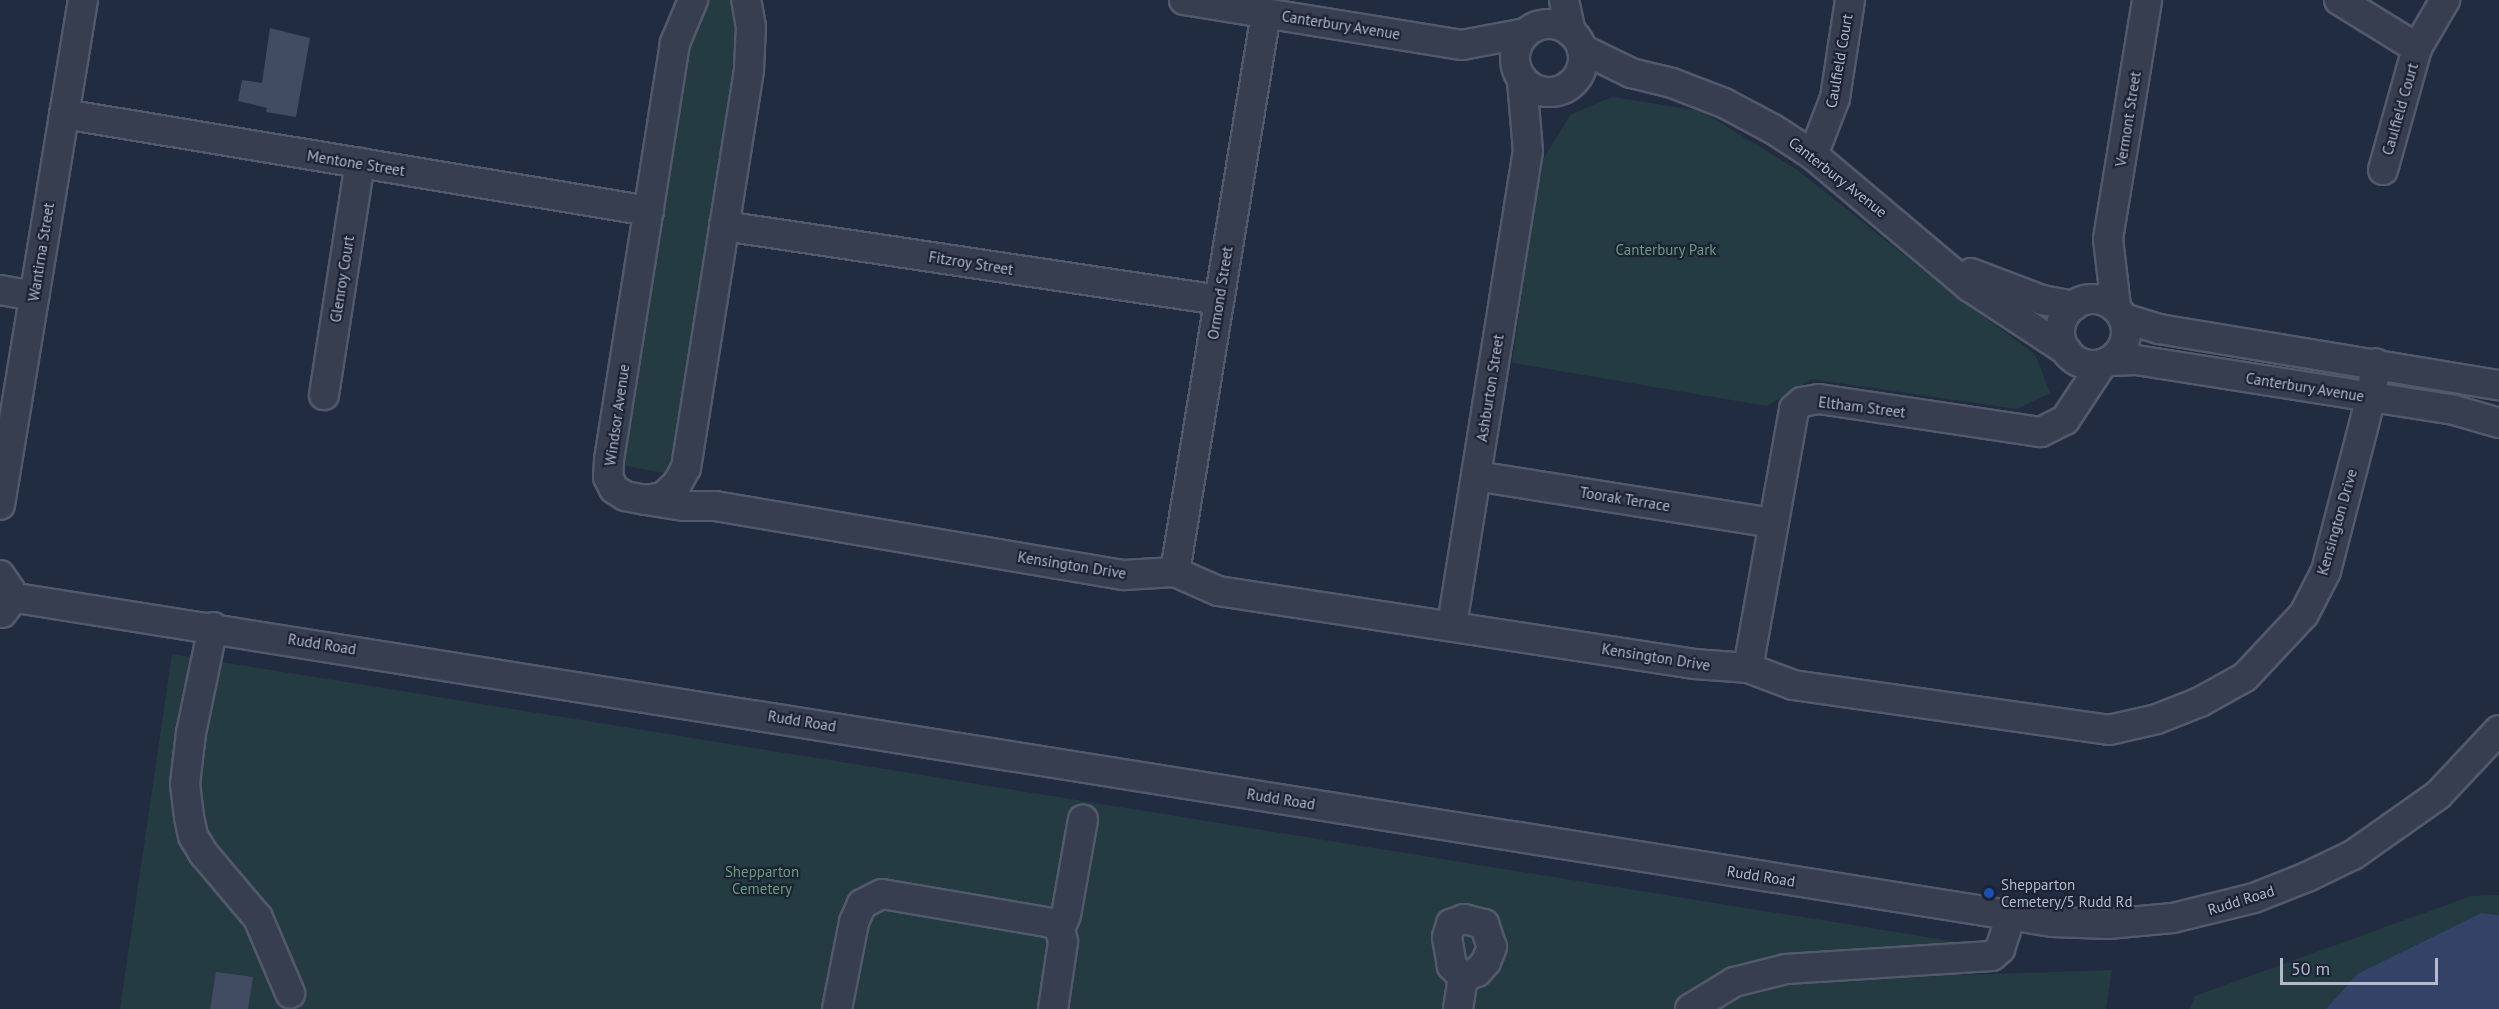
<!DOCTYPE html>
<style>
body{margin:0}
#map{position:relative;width:2499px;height:1009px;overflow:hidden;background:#222c40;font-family:"PT Sans",sans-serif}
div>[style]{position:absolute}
.green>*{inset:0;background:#243b41}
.water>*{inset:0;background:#334266}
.building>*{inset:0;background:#414b62}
.roads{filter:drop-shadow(2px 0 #52596b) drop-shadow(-2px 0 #52596b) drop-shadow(0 2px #52596b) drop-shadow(0 -2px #52596b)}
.minor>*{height:28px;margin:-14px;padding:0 14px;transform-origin:14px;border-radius:14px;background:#373e50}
.minor>.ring{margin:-14px;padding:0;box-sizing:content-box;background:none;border:28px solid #373e50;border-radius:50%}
.dots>*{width:16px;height:16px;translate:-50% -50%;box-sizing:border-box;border:3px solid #1c2335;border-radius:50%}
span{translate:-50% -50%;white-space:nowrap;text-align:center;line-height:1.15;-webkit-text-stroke:4.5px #1c2335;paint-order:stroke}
.street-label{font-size:15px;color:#b3b9cb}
.park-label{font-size:15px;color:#689d7a}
.poi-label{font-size:15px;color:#b3b9cb}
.left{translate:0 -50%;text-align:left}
.scale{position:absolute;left:2280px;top:958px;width:158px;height:27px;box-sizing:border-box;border:3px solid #b3b9cb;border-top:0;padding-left:8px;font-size:18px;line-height:21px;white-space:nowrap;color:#b3b9cb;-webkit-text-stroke:4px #1c2335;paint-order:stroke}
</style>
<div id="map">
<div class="green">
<div style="clip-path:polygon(706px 0,737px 0,743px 47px,675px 475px,621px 465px,689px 37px)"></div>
<div style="clip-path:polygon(1612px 97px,1701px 111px,1796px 169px,1958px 298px,2035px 354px,2050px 393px,2017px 409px,1811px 379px,1767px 406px,1512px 363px,1540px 165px,1570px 115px)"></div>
<div style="clip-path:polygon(172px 654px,1957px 942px,1961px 975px,2112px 970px,2106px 1009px,120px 1009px)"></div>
<div style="clip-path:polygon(2499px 895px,2499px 915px,2481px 913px,2357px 974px,2326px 1009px,2190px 1009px,2195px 996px,2471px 896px)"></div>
</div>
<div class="water">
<div style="clip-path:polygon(2481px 913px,2499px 915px,2499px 1009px,2326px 1009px,2357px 974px)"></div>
</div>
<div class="building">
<div style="clip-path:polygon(270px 28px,310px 38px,296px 117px,266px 112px,267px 108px,238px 101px,242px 80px,262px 83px)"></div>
<div style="clip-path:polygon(216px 972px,253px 977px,248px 1009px,210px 1009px)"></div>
</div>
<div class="roads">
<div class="minor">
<div style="left:693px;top:0;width:47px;rotate:112.7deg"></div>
<div style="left:675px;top:43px;width:422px;rotate:99deg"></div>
<div style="left:609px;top:460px;width:17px;rotate:93deg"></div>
<div style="left:608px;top:477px;width:13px;rotate:63deg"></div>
<div style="left:614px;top:489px;width:13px;rotate:32deg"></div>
<div style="left:625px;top:496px;width:21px;rotate:11deg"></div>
<div style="left:646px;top:500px;width:17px;rotate:-10deg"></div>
<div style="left:663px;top:497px;width:19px;rotate:-43deg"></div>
<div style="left:677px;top:484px;width:18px;rotate:-61deg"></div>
<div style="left:686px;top:468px;width:404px;rotate:-81deg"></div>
<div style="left:749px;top:69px;width:42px;rotate:-87.3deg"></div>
<div style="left:751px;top:27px;width:27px;rotate:-100deg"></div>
<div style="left:1184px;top:0;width:282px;rotate:9.2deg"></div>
<div style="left:1462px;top:45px;width:65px;rotate:-10.6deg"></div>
<div style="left:1564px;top:0;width:33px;rotate:78deg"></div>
<div style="left:2339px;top:0;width:92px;rotate:31.6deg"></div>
<div class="ring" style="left:1515px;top:24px;width:40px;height:40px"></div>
<div style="left:1582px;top:49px;width:55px;rotate:26.1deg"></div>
<div style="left:1631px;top:73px;width:42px;rotate:13.7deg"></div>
<div style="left:1672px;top:83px;width:56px;rotate:21deg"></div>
<div style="left:1724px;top:103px;width:55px;rotate:28deg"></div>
<div style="left:1773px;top:129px;width:48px;rotate:33deg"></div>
<div style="left:1813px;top:155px;width:205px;rotate:40.1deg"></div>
<div style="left:1970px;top:287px;width:116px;rotate:33.4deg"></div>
<div style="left:64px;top:114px;width:593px;rotate:9.41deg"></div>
<div style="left:1813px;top:155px;width:61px;rotate:-68.9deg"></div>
<div style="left:1835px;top:98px;width:99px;rotate:-81.3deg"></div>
<div style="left:2383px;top:170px;width:127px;rotate:-74.4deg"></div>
<div style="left:2417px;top:48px;width:56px;rotate:-59.7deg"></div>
<div style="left:724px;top:226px;width:501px;rotate:8.5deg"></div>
<div style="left:1971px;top:273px;width:76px;rotate:20.8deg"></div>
<div style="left:2042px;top:300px;width:32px;rotate:11deg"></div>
<div style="left:0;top:290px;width:35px;rotate:10deg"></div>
<div class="ring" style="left:2060px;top:299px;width:38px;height:38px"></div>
<div style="left:2116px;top:307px;width:68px;rotate:-96.7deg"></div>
<div style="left:2108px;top:239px;width:242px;rotate:-80.7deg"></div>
<div style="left:2123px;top:318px;width:38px;rotate:17deg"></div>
<div style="left:2159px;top:329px;width:345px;rotate:9.4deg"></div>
<div style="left:2109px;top:361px;width:27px;rotate:-2deg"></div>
<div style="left:2136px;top:360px;width:322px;rotate:8.9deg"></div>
<div style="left:2454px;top:410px;width:47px;rotate:16.1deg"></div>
<div style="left:324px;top:395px;width:235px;rotate:-81.2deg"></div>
<div style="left:1476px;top:476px;width:301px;rotate:9deg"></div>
<div style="left:646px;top:500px;width:38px;rotate:9deg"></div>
<div style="left:684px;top:506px;width:31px"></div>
<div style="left:715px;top:506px;width:415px;rotate:9.6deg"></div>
<div style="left:1124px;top:575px;width:51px;rotate:-3.4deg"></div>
<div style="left:1175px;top:572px;width:47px;rotate:23.8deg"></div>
<div style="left:1218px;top:591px;width:483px;rotate:8.7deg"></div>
<div style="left:1695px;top:664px;width:53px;rotate:4.3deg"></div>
<div style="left:1748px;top:668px;width:48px;rotate:20.7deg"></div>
<div style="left:1793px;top:685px;width:319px;rotate:8.1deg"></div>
<div style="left:2109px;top:730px;width:49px;rotate:-12.9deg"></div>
<div style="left:2157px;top:719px;width:46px;rotate:-21.6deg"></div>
<div style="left:2200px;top:702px;width:51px;rotate:-29.1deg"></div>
<div style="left:2245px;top:677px;width:86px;rotate:-46.9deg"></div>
<div style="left:2304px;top:614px;width:48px;rotate:-62.9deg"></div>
<div style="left:2326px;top:571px;width:180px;rotate:-75.5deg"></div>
<div style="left:2371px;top:397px;width:34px;rotate:-82deg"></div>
<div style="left:0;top:505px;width:512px;rotate:-80.67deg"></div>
<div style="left:1175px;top:572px;width:566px;rotate:-80.75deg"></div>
<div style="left:0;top:575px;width:18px;rotate:56deg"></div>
<div style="left:10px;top:590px;width:15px;rotate:98deg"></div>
<div style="left:8px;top:605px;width:10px;rotate:127deg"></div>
<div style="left:10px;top:597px;width:2069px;rotate:9.04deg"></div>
<div style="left:2053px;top:922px;width:55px;rotate:2.1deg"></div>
<div style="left:2108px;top:924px;width:65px;rotate:-5.3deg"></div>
<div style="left:2173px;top:918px;width:83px;rotate:-13.9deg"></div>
<div style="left:2254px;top:898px;width:57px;rotate:-21.6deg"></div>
<div style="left:2307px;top:877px;width:51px;rotate:-25.6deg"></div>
<div style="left:2353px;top:855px;width:104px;rotate:-35.2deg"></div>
<div style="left:2438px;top:795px;width:89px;rotate:-46.8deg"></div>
<div style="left:1452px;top:625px;width:480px;rotate:-80.9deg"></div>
<div style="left:1528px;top:151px;width:70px;rotate:-94.9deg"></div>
<div style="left:213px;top:627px;width:108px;rotate:101.7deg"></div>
<div style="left:191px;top:733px;width:51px;rotate:96.7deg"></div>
<div style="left:185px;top:784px;width:33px;rotate:83deg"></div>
<div style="left:189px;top:817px;width:19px;rotate:78deg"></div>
<div style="left:193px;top:836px;width:21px;rotate:59deg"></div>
<div style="left:204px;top:854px;width:84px;rotate:49.8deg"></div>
<div style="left:258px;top:918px;width:82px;rotate:66.9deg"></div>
<div style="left:1748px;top:668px;width:263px;rotate:-79.9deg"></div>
<div style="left:1794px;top:409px;width:11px;rotate:-41deg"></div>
<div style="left:1802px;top:402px;width:17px;rotate:-10deg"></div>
<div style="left:1819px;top:399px;width:224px;rotate:8.5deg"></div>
<div style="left:2041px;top:432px;width:27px;rotate:-27deg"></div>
<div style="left:2065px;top:420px;width:67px;rotate:-56.5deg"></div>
<div style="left:1464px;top:919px;width:21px;rotate:14deg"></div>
<div style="left:1484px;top:924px;width:24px;rotate:71deg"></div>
<div style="left:1492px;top:947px;width:16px;rotate:112deg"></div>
<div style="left:1486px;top:962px;width:13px;rotate:132deg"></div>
<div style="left:1477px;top:972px;width:15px;rotate:160deg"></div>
<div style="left:1463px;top:977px;width:16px;rotate:-135deg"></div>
<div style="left:1452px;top:966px;width:29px;rotate:-100deg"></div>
<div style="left:1447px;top:937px;width:14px;rotate:-73deg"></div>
<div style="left:1451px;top:924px;width:14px;rotate:-21deg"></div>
<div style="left:1060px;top:929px;width:15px;rotate:-67deg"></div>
<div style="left:1066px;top:915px;width:97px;rotate:-79.9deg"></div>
<div style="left:837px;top:1009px;width:89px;rotate:-78.9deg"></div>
<div style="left:854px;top:922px;width:20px;rotate:-66deg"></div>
<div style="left:862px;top:904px;width:22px;rotate:-27deg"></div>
<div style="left:882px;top:894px;width:171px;rotate:9.7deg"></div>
<div style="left:1051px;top:923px;width:11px;rotate:34deg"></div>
<div style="left:1060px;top:929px;width:13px;rotate:77deg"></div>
<div style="left:1063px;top:942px;width:68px;rotate:98.5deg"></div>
<div style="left:1458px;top:1009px;width:32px;rotate:-81deg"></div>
<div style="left:1690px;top:1009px;width:52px;rotate:-31.5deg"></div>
<div style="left:1734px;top:982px;width:54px;rotate:-14deg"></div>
<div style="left:1786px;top:969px;width:206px;rotate:-3.6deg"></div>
<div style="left:1992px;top:956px;width:11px;rotate:-41deg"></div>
<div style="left:2000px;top:949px;width:35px;rotate:-72deg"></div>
</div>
</div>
<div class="dots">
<div style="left:1989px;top:893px;background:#1a4fb4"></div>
</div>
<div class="street-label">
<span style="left:1341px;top:25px;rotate:9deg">Canterbury Avenue</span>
<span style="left:1839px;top:61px;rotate:-80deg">Caulfield Court</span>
<span style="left:2400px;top:109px;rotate:-74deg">Caulfield Court</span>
<span style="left:2128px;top:119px;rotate:-81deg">Vermont Street</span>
<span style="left:356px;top:163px;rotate:9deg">Mentone Street</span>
<span style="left:1838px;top:177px;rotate:38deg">Canterbury Avenue</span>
<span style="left:41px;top:252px;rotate:-81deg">Wantirna Street</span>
<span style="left:971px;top:263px;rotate:9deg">Fitzroy Street</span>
<span style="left:342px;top:279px;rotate:-81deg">Glenroy Court</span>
<span style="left:1220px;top:293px;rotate:-81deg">Ormond Street</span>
<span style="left:2305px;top:387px;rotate:9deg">Canterbury Avenue</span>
<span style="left:1490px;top:388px;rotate:-81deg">Ashburton Street</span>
<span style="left:1862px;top:407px;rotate:7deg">Eltham Street</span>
<span style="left:617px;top:415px;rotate:-82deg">Windsor Avenue</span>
<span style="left:1625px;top:499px;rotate:9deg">Toorak Terrace</span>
<span style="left:2337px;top:522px;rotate:-74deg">Kensington Drive</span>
<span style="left:1072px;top:565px;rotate:9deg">Kensington Drive</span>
<span style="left:322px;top:644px;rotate:9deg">Rudd Road</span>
<span style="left:1656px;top:657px;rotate:9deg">Kensington Drive</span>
<span style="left:802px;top:721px;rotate:9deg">Rudd Road</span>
<span style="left:1281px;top:799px;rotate:9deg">Rudd Road</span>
<span style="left:1761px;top:876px;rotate:9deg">Rudd Road</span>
<span style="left:2241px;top:900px;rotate:-17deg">Rudd Road</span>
</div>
<div class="park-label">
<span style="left:1666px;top:250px">Canterbury Park</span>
<span style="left:762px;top:880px">Shepparton<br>Cemetery</span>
</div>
<div class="poi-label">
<span class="left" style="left:2001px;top:893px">Shepparton<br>Cemetery/5 Rudd Rd</span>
</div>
<div class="scale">50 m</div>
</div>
